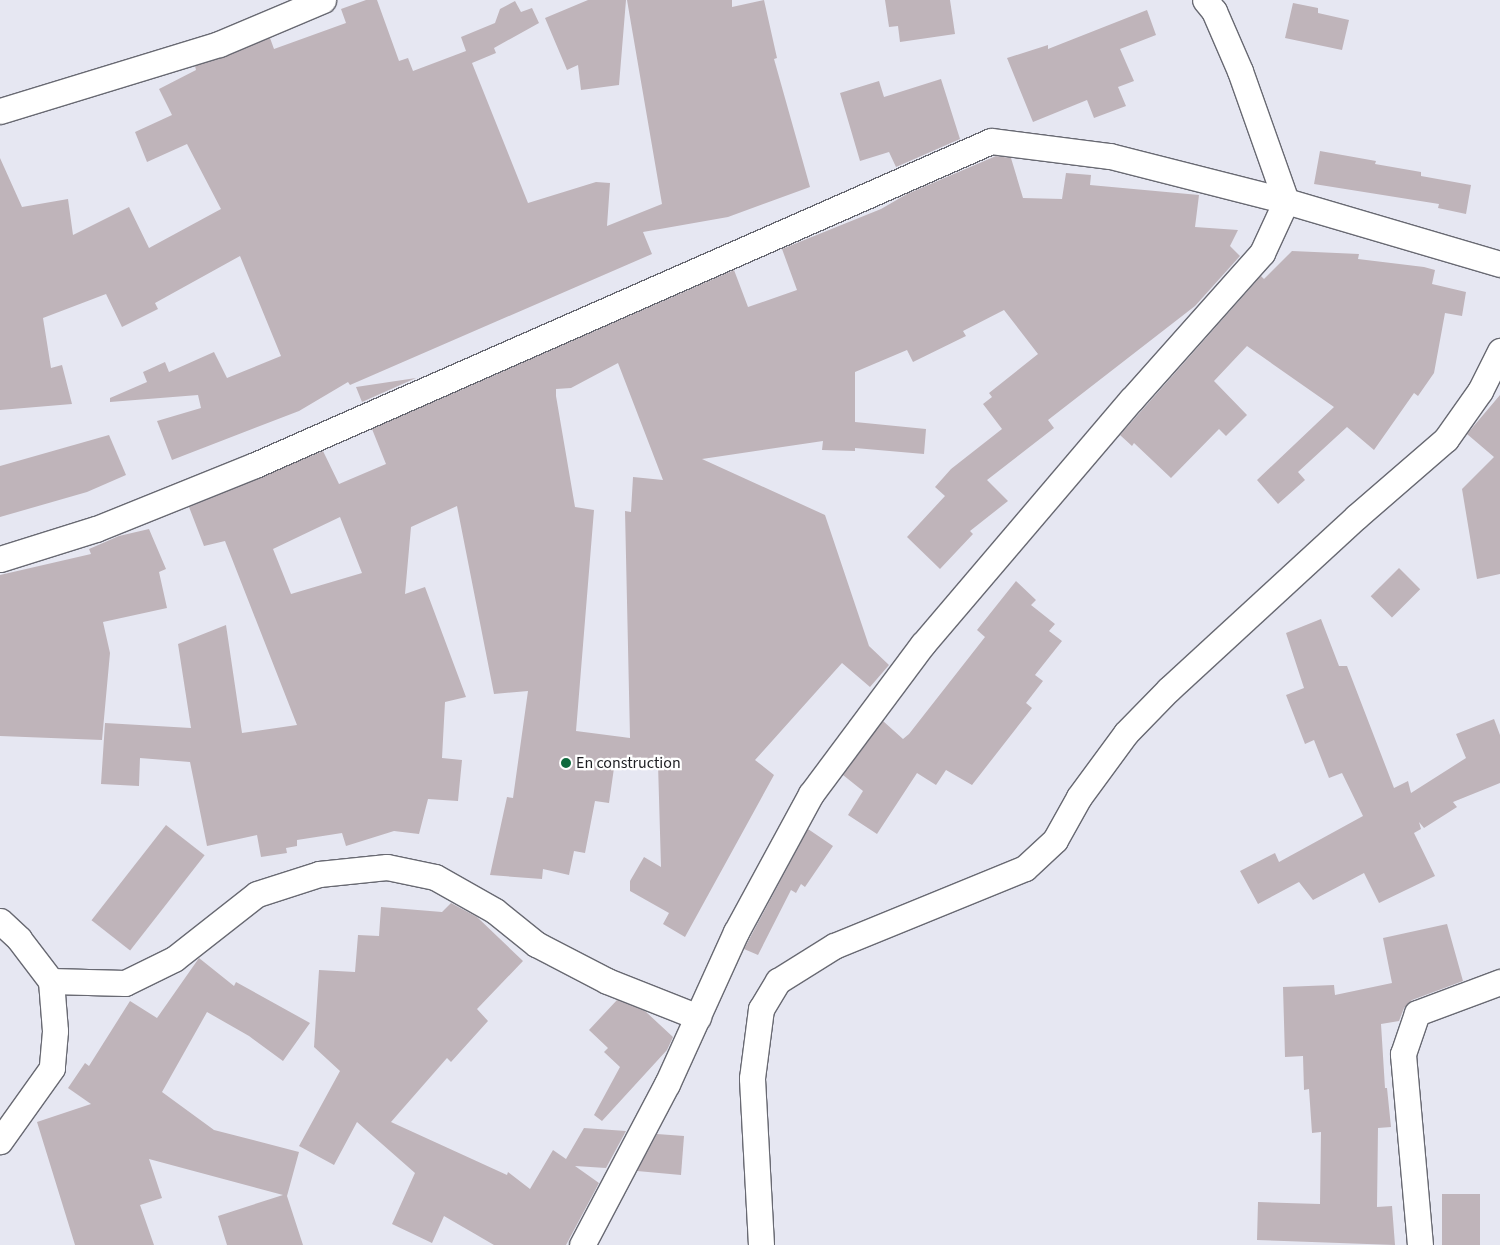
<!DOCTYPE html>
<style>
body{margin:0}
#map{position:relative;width:1500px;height:1245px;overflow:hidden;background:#e6e7f2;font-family:"Source Sans 3",sans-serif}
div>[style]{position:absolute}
.building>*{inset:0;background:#bfb4ba;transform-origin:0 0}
.roads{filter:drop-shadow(1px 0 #686972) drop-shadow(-1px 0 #686972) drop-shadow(0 1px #686972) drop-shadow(0 -1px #686972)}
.minor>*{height:25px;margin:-12.5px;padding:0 12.5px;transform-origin:12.5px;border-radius:12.5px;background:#fff}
.dots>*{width:14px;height:14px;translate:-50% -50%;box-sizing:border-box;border:2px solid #fff;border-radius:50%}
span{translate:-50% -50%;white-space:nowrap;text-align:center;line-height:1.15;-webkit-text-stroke:4.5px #fff;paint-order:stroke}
.poi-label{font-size:16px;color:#1d1e22}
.left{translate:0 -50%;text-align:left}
</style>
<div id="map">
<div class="building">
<div style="clip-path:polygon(366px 0,377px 0,399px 61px,408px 58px,413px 71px,466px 51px,461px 37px,495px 23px,500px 9px,515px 1px,521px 12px,532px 8px,539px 23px,494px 48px,496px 53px,472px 63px,528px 203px,596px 182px,610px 183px,607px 226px,662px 204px,627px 0,732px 0,732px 7px,764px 0,777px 58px,774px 59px,810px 187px,728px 217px,643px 232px,652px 254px,350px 385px,348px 382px,299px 411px,172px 460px,157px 421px,201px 408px,198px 395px,110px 402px,110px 398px,147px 382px,143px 372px,165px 362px,169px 372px,214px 352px,227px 378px,281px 356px,240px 256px,155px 303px,158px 309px,122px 327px,106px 294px,43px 318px,51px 368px,62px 365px,72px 404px,0 410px,0 158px,22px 207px,68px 199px,73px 235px,129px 207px,149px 248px,221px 209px,187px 144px,147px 162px,135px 132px,172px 115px,159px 89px,196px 70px,195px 66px,270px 38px,274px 49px,346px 23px,341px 9px)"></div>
<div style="clip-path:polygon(588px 0,626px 0,619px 85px,581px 90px,578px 65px,567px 70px,545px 18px)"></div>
<div style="clip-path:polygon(885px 0,950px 0,955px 34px,900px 42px,898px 26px,889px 27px)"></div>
<div style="clip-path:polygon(1293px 3px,1318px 8px,1318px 13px,1349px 20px,1342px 50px,1285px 38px)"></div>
<div style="clip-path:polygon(1147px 10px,1156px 35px,1120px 49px,1134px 81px,1118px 87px,1126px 106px,1094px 118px,1087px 100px,1033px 122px,1007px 58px,1048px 45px,1048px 49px)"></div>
<div style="clip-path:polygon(941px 79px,960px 139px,896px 167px,889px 152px,860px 161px,840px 93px,879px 81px,884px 97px)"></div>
<div style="clip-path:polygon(1320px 151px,1376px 161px,1375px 164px,1421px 172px,1421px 176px,1471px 185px,1466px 214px,1438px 208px,1439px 204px,1314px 184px)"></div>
<div style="clip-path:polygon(evenodd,996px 156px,1011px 158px,1023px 198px,1062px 199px,1066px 173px,1091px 175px,1090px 185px,1199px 195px,1195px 227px,1238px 230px,1230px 246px,1240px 256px,1195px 306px,1048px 420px,1054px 428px,987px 480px,1008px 501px,970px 531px,973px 534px,940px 569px,907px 537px,945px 496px,935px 487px,951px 469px,1002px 429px,983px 404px,992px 397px,989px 393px,1038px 354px,1004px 310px,963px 331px,966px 336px,913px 362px,907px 350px,855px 372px,855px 422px,926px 429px,924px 454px,855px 448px,855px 451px,822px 450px,823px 441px,702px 459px,825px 515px,869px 646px,889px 665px,870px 687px,842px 663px,755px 760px,774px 775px,685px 937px,663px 924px,669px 913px,630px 891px,630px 881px,644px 857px,661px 867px,658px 764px,614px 768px,609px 803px,595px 801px,585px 853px,574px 851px,569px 875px,543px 869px,542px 879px,490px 875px,507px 797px,513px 798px,528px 691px,494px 694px,457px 506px,411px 527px,405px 594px,425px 587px,466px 697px,445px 702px,442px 758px,462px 760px,458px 801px,428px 799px,419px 834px,394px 831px,346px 846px,342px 833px,297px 840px,297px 846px,286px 848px,287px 853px,261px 857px,257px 835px,207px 846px,190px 762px,140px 758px,139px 786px,101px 784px,105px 723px,191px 728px,178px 644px,226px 625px,242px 733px,297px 725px,225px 541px,204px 546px,189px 507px,323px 451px,339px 484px,386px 464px,372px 429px,734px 270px,748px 307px,797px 290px,782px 249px,881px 209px,907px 194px,996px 156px,618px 363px,663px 480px,633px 477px,631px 512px,625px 511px,630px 738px,576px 731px,594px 510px,575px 507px,556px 396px,556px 389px,571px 388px,618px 363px,996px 156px,340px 517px,362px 573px,291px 594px,273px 549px,340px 517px)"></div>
<div style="clip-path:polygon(1292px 251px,1359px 254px,1358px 259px,1424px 267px,1435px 270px,1432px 284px,1466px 292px,1462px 316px,1445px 313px,1434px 373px,1418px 396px,1414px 393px,1374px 450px,1347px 427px,1298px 472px,1305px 480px,1278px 504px,1257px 480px,1334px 407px,1247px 346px,1214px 381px,1247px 415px,1226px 436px,1219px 429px,1171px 478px,1134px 443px,1132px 446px,1120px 435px,1261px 276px,1264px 279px)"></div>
<div style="clip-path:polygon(416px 378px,362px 402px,356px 387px)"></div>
<div style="clip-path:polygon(1500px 395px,1500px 574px,1477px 579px,1462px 489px,1494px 457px,1467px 434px)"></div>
<div style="clip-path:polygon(109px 435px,126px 475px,87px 492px,0 517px,0 466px)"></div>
<div style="clip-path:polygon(149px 529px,166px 569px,159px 572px,167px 608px,103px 622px,110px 653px,102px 740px,0 736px,0 575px,91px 554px,89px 549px,119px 536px)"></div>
<div style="left:1399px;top:568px;width:30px;height:40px;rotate:45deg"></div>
<div style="clip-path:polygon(1016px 581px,1036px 600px,1031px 605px,1055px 624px,1049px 631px,1062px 641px,1035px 675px,1043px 681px,1026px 703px,1032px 708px,972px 785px,946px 770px,936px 785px,917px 773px,877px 834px,848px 815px,863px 791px,843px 775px,883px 721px,903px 739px,909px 734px,985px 637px,977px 630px)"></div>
<div style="clip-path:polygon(1321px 619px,1339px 666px,1347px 666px,1394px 788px,1408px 781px,1411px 793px,1466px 758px,1456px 734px,1494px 719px,1500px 735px,1500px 783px,1453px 802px,1457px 807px,1424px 828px,1419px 822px,1421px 829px,1414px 833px,1435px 876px,1379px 903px,1364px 873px,1313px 900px,1299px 882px,1258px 904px,1240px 871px,1275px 853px,1279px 862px,1363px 816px,1342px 773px,1329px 778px,1314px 740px,1305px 744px,1286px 695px,1304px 688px,1286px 633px)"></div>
<div style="left:166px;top:825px;width:49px;height:121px;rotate:38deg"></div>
<div style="clip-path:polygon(808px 829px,833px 846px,805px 887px,801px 884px,796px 893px,791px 890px,758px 955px,744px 949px)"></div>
<div style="clip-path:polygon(451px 903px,477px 917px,523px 961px,477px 1009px,488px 1021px,451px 1062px,447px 1058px,391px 1122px,507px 1175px,508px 1172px,530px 1189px,553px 1150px,566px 1159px,584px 1128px,626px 1131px,606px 1168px,575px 1166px,599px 1183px,566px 1245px,494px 1245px,444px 1216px,432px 1243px,392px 1224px,415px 1173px,357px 1122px,334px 1165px,299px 1146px,340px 1071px,314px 1047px,319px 970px,355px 972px,358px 935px,379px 936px,381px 907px,442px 912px)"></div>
<div style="clip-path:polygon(1447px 924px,1463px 981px,1412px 1000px,1404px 1008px,1399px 1021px,1381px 1024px,1385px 1088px,1387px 1088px,1391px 1127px,1378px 1128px,1377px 1207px,1392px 1206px,1395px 1245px,1257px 1240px,1258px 1202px,1320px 1204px,1321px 1132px,1312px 1133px,1309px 1089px,1304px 1090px,1303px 1056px,1285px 1057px,1283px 987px,1334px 985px,1335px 995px,1392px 983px,1383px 938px)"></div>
<div style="clip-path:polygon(199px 958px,234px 986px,236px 982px,310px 1023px,283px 1061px,249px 1036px,207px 1012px,162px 1092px,214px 1130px,299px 1152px,287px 1196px,303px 1245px,227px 1245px,218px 1216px,283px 1195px,149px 1159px,162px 1198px,140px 1205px,154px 1245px,75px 1245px,37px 1122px,91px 1104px,68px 1088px,85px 1063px,89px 1066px,130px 1001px,157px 1018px)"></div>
<div style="clip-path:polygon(617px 1000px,645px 1011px,673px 1037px,667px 1050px,602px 1121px,594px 1115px,620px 1067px,604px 1052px,608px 1048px,589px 1030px)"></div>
<div style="clip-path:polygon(657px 1134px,684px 1136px,681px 1175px,637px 1171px)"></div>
<div style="left:1442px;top:1194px;width:38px;height:51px"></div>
</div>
<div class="roads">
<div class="minor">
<div style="left:0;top:111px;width:229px;rotate:-17deg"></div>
<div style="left:219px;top:44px;width:113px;rotate:-22.9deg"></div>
<div style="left:0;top:559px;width:101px;rotate:-17.4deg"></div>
<div style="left:96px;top:529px;width:171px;rotate:-21.9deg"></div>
<div style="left:255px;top:465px;width:804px;rotate:-23.76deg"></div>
<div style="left:991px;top:141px;width:120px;rotate:7.2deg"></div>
<div style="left:1110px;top:156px;width:182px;rotate:14.3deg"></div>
<div style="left:1286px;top:201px;width:223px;rotate:16.4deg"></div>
<div style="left:0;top:921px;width:26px;rotate:43deg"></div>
<div style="left:19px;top:939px;width:53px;rotate:52.7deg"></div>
<div style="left:51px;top:981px;width:50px;rotate:85.4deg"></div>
<div style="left:55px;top:1031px;width:37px;rotate:95deg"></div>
<div style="left:52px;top:1068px;width:90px;rotate:125.5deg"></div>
<div style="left:51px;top:981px;width:74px;rotate:1.5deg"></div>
<div style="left:125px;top:983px;width:55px;rotate:-26.1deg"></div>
<div style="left:174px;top:959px;width:105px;rotate:-38.1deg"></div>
<div style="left:257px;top:894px;width:65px;rotate:-17.9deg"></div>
<div style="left:319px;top:874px;width:68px;rotate:-5.9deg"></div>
<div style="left:387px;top:867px;width:49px;rotate:11.8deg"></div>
<div style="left:435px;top:877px;width:69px;rotate:29.5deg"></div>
<div style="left:495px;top:911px;width:53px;rotate:38.8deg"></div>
<div style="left:536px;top:944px;width:80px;rotate:27.5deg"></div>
<div style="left:607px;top:981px;width:98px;rotate:21.6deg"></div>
<div style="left:582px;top:1245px;width:182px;rotate:-62.2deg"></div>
<div style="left:667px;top:1084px;width:167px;rotate:-65.6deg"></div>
<div style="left:736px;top:932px;width:157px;rotate:-61.5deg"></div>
<div style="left:811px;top:794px;width:187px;rotate:-53.3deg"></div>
<div style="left:923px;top:644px;width:321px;rotate:-49.6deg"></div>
<div style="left:1131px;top:400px;width:197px;rotate:-48.3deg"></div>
<div style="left:1262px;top:253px;width:57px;rotate:-65.2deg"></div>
<div style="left:1286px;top:201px;width:138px;rotate:-109.5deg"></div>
<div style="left:1240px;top:71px;width:65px;rotate:-113.4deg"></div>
<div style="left:1214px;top:11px;width:14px;rotate:-129deg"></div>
<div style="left:761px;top:1245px;width:167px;rotate:-93.1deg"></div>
<div style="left:752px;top:1078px;width:70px;rotate:-82.6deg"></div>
<div style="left:761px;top:1009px;width:33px;rotate:-59deg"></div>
<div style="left:778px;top:981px;width:66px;rotate:-32deg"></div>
<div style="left:834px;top:946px;width:206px;rotate:-22.2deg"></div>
<div style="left:1025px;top:868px;width:41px;rotate:-43deg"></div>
<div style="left:1055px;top:840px;width:49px;rotate:-60.8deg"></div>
<div style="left:1079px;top:797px;width:79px;rotate:-53.7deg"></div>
<div style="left:1126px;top:733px;width:62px;rotate:-45.7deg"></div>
<div style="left:1169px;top:689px;width:254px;rotate:-42.6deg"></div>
<div style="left:1356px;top:517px;width:119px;rotate:-40.9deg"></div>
<div style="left:1446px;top:439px;width:59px;rotate:-54.7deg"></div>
<div style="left:1480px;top:391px;width:45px;rotate:-63.4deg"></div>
<div style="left:1420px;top:1245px;width:192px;rotate:-95.1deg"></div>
<div style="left:1403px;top:1054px;width:43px;rotate:-71.1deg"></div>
<div style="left:1417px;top:1013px;width:89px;rotate:-20.5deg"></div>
</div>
</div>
<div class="dots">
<div style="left:566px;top:763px;background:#0e6a3e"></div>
</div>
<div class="poi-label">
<span class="left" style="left:576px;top:763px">En construction</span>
</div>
</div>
